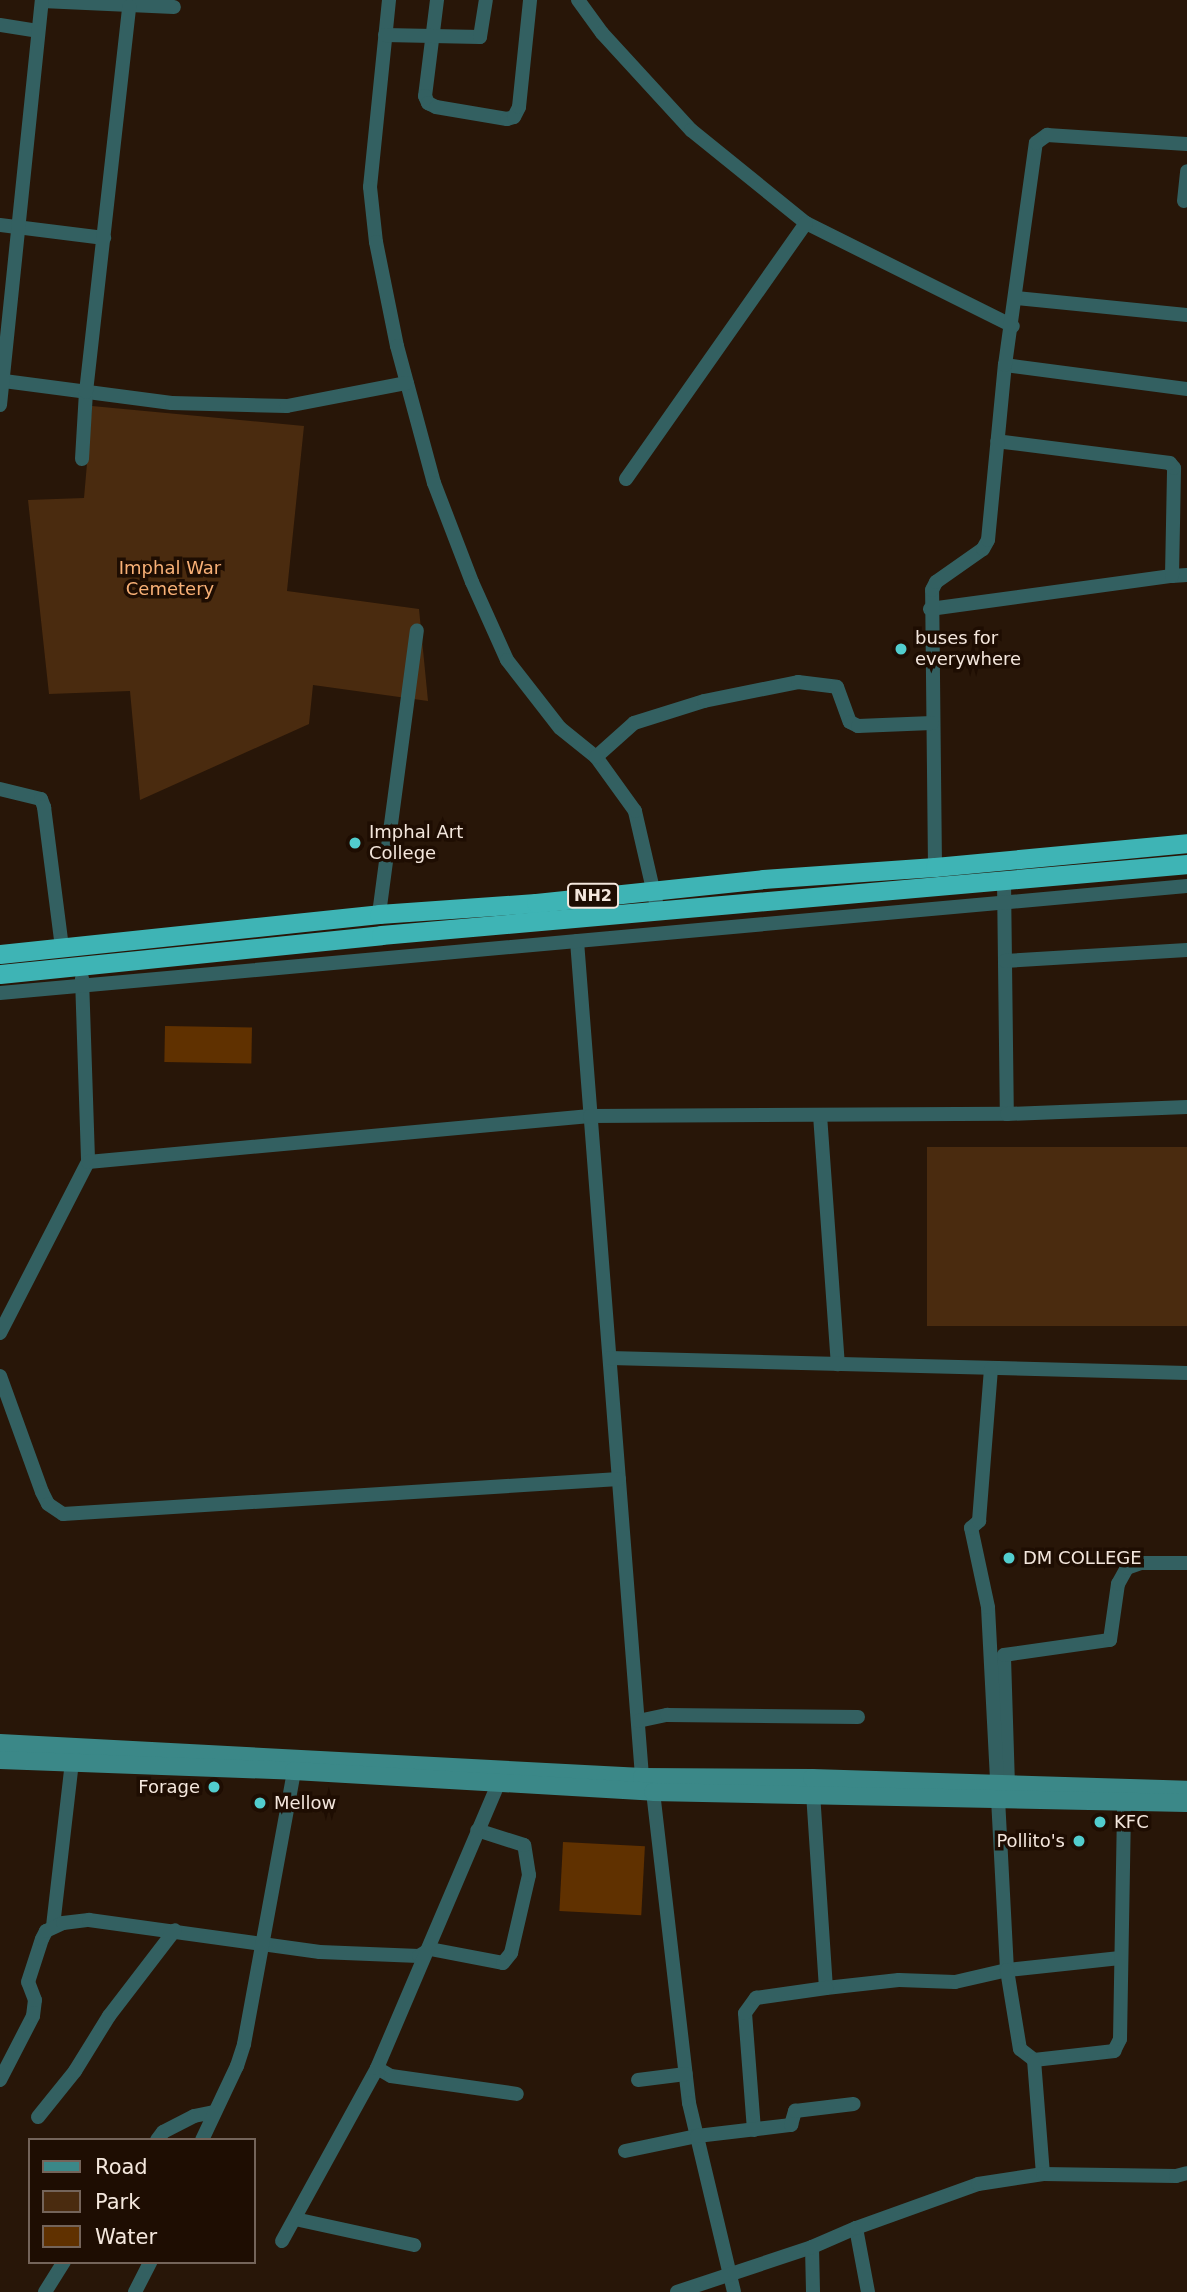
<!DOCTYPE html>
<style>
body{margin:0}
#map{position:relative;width:1187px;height:2292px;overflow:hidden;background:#281608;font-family:"DejaVu Sans",sans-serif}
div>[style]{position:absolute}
.green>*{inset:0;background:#4a2b0f;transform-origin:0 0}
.water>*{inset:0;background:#603100;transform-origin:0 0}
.minor>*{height:14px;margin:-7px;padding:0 7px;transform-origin:7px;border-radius:7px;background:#336061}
.secondary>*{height:18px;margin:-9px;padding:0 9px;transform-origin:9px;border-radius:9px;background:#3b8888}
.trunk>*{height:19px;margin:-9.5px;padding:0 9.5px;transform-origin:9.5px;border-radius:9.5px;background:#3eb4b5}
.dots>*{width:19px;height:19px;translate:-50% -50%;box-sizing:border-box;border:4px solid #1e0d02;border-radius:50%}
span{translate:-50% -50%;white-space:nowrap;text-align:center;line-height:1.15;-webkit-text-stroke:7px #1e0d02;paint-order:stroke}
.shield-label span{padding:2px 5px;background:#1e0d02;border:2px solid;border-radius:5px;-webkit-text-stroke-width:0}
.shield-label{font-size:16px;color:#f4e7dd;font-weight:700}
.park-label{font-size:18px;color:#f9b177}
.poi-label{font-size:18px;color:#f4e7dd}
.left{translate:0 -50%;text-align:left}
.right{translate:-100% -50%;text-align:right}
.legend{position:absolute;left:28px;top:2138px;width:228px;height:126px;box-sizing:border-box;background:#1e0d02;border:2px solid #74645a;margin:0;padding:9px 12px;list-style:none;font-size:21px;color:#f4e7dd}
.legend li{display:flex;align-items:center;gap:14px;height:35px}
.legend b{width:35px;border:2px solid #74645a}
</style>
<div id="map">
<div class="green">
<div style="clip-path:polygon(92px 406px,304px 426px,287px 591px,419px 609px,428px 701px,313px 685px,309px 724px,140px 800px,130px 691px,49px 694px,28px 500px,84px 498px)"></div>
<div style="left:1187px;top:1147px;width:179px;height:260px;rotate:90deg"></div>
</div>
<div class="water">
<div style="left:165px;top:1026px;width:87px;height:36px;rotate:1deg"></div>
<div style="left:563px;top:1842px;width:82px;height:69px;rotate:3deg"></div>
</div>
<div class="minor">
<div style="left:389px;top:0;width:188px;rotate:95.8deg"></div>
<div style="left:370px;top:187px;width:55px;rotate:83.8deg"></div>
<div style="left:376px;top:242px;width:106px;rotate:78.6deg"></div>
<div style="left:397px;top:346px;width:142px;rotate:74.9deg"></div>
<div style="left:434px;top:483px;width:106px;rotate:69deg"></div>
<div style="left:472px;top:582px;width:85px;rotate:65.8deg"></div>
<div style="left:507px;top:660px;width:86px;rotate:52.1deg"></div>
<div style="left:560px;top:728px;width:46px;rotate:38.9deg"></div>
<div style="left:437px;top:0;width:97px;rotate:97.1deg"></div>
<div style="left:425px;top:96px;width:8px;rotate:67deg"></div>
<div style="left:428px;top:103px;width:9px;rotate:27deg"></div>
<div style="left:436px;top:107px;width:72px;rotate:9.6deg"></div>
<div style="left:507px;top:119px;width:7px;rotate:-16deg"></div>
<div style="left:514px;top:117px;width:11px;rotate:-63deg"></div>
<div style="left:519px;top:107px;width:108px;rotate:-84.1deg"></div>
<div style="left:578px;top:0;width:41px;rotate:54deg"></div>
<div style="left:602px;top:33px;width:132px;rotate:47.5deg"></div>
<div style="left:691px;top:130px;width:148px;rotate:39deg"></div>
<div style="left:806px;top:223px;width:231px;rotate:26.5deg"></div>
<div style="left:42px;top:1px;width:132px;rotate:2.6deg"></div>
<div style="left:0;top:25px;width:38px;rotate:9deg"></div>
<div style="left:385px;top:35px;width:95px;rotate:1.2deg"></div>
<div style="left:480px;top:37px;width:37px;rotate:-81deg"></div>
<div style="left:1184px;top:201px;width:30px;rotate:-84deg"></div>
<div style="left:0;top:225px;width:105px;rotate:7.1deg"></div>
<div style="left:1016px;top:298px;width:172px;rotate:5.7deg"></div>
<div style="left:1005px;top:365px;width:184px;rotate:7.5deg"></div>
<div style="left:4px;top:381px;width:169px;rotate:7.5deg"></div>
<div style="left:172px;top:403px;width:115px;rotate:1.5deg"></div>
<div style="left:287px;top:406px;width:122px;rotate:-10.9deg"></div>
<div style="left:0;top:405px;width:407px;rotate:-84.1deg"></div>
<div style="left:82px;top:459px;width:67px;rotate:-86.6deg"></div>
<div style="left:86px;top:392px;width:388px;rotate:-83.6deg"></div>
<div style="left:626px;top:479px;width:313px;rotate:-54.9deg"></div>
<div style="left:1172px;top:576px;width:15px;rotate:-4deg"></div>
<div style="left:930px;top:609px;width:244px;rotate:-7.8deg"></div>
<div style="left:1172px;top:576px;width:108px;rotate:-88.9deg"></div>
<div style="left:1174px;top:468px;width:6px;rotate:-129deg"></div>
<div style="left:1170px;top:463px;width:174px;rotate:-172.8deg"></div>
<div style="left:0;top:789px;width:42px;rotate:13.7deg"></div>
<div style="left:41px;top:799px;width:9px;rotate:69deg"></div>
<div style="left:44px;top:807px;width:141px;rotate:82.7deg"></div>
<div style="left:935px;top:867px;width:277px;rotate:-90.6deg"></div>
<div style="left:932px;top:590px;width:9px;rotate:-63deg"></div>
<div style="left:936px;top:582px;width:57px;rotate:-35.1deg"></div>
<div style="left:983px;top:549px;width:10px;rotate:-61deg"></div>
<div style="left:988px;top:540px;width:176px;rotate:-84.5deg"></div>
<div style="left:1005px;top:365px;width:224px;rotate:-82.1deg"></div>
<div style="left:1036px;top:143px;width:14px;rotate:-36deg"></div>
<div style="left:1047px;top:135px;width:140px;rotate:3.7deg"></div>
<div style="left:1004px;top:881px;width:233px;rotate:89.3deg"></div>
<div style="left:658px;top:911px;width:103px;rotate:-103deg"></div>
<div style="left:635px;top:811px;width:67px;rotate:-125.8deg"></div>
<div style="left:596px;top:757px;width:51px;rotate:-41.8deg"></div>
<div style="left:634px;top:723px;width:73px;rotate:-17.4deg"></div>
<div style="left:704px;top:701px;width:96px;rotate:-11.4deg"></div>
<div style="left:798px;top:682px;width:39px;rotate:7deg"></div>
<div style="left:837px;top:687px;width:37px;rotate:70deg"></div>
<div style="left:850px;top:722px;width:9px;rotate:27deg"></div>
<div style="left:858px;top:726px;width:74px;rotate:-2.3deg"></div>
<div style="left:379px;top:914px;width:286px;rotate:-82.4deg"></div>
<div style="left:577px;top:941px;width:839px;rotate:85.55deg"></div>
<div style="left:1005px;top:961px;width:182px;rotate:-3.5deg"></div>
<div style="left:82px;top:978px;width:184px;rotate:88.1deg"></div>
<div style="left:0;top:993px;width:1192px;rotate:-5.15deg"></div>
<div style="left:820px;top:1115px;width:250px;rotate:85.9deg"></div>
<div style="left:0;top:1333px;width:192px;rotate:-62.8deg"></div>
<div style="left:88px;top:1162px;width:504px;rotate:-5.24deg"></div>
<div style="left:590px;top:1116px;width:417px;rotate:-0.3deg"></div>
<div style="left:1007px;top:1114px;width:180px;rotate:-2.2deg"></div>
<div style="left:610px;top:1358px;width:577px;rotate:1.49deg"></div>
<div style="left:0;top:1376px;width:123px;rotate:70.1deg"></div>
<div style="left:42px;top:1492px;width:13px;rotate:63deg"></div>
<div style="left:48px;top:1504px;width:18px;rotate:34deg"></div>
<div style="left:63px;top:1514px;width:557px;rotate:-3.6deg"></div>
<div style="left:638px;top:1721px;width:30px;rotate:-12deg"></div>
<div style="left:667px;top:1715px;width:191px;rotate:0.6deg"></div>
<div style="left:652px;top:1783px;width:322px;rotate:83.4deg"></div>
<div style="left:689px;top:2103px;width:194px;rotate:76.6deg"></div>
<div style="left:1008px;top:1785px;width:130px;rotate:-91.8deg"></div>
<div style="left:1004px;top:1655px;width:107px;rotate:-8.1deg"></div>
<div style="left:1110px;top:1640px;width:57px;rotate:-81.9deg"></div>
<div style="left:1118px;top:1584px;width:18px;rotate:-61deg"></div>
<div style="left:1127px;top:1568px;width:15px;rotate:-20deg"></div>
<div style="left:1141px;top:1563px;width:46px"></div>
<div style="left:813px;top:1793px;width:195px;rotate:86.2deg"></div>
<div style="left:826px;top:1988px;width:73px;rotate:-6.3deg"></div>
<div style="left:899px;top:1980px;width:56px;rotate:2deg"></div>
<div style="left:955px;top:1982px;width:53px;rotate:-13deg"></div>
<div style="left:1007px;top:1970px;width:363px;rotate:-93deg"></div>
<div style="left:988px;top:1607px;width:81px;rotate:-102.1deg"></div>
<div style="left:971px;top:1528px;width:11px;rotate:-41deg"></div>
<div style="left:979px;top:1521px;width:153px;rotate:-85.5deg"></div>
<div style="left:53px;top:1926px;width:164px;rotate:-83.4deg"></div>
<div style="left:1120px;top:1958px;width:114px;rotate:173.9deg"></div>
<div style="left:1007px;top:1970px;width:80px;rotate:80.7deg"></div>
<div style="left:1020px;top:2049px;width:18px;rotate:38deg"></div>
<div style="left:1034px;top:2060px;width:81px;rotate:-6.4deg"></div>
<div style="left:1114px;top:2051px;width:13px;rotate:-63deg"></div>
<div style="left:1120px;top:2039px;width:236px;rotate:-89deg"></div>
<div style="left:1034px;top:2060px;width:114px;rotate:85.5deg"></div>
<div style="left:377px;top:2068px;width:16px;rotate:30deg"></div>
<div style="left:391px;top:2076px;width:127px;rotate:8.1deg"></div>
<div style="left:0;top:2080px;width:72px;rotate:-62.7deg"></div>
<div style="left:33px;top:2016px;width:16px;rotate:-83deg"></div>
<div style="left:35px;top:2000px;width:19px;rotate:-111deg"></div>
<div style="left:28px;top:1982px;width:45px;rotate:-72deg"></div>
<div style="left:42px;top:1939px;width:9px;rotate:-63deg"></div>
<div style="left:46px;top:1931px;width:19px;rotate:-25deg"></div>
<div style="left:63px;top:1923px;width:26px;rotate:-7deg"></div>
<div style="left:89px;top:1920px;width:233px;rotate:7.9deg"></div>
<div style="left:320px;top:1952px;width:99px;rotate:2.3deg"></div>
<div style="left:419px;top:1956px;width:13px;rotate:-32deg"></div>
<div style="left:430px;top:1949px;width:74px;rotate:10.9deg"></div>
<div style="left:503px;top:1963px;width:13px;rotate:-51deg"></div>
<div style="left:511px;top:1953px;width:80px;rotate:-77deg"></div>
<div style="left:529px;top:1875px;width:30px;rotate:-99deg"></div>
<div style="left:524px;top:1845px;width:49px;rotate:-162.3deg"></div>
<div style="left:638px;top:2080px;width:48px;rotate:-7.1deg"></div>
<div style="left:38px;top:2117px;width:59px;rotate:-51.2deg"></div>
<div style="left:75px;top:2071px;width:65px;rotate:-58.3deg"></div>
<div style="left:109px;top:2016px;width:108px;rotate:-52.5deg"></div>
<div style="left:754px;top:2130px;width:117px;rotate:-94.4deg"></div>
<div style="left:745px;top:2013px;width:19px;rotate:-54deg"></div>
<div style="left:756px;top:1998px;width:71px;rotate:-8.1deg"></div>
<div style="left:157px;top:2140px;width:10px;rotate:-53deg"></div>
<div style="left:163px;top:2132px;width:35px;rotate:-27deg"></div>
<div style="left:194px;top:2116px;width:20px;rotate:-11deg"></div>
<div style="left:202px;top:2140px;width:82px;rotate:-64.7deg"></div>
<div style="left:237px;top:2066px;width:23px;rotate:-72deg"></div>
<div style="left:244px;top:2044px;width:287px;rotate:-79.6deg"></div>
<div style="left:625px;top:2151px;width:74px;rotate:-11.8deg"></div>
<div style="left:697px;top:2136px;width:95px;rotate:-6.7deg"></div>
<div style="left:791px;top:2125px;width:15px;rotate:-74deg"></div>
<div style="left:795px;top:2111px;width:59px;rotate:-6.8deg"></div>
<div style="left:295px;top:2219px;width:122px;rotate:12.3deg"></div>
<div style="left:856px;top:2228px;width:65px;rotate:79.4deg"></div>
<div style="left:282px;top:2241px;width:197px;rotate:-61.2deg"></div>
<div style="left:377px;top:2068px;width:309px;rotate:-66.9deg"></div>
<div style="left:812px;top:2247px;width:45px;rotate:88.7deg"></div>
<div style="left:45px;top:2292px;width:36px;rotate:-58deg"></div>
<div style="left:135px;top:2292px;width:34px;rotate:-63deg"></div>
<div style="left:677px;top:2292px;width:142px;rotate:-18.4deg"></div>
<div style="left:812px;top:2247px;width:48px;rotate:-23.4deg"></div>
<div style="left:856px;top:2228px;width:130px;rotate:-19.8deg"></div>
<div style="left:978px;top:2184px;width:66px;rotate:-8.7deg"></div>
<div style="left:1043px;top:2174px;width:133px;rotate:0.9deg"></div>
<div style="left:1176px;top:2176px;width:11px;rotate:-15deg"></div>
</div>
<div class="secondary">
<div style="left:0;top:1743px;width:643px;rotate:3.03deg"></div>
<div style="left:642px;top:1777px;width:170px;rotate:0.3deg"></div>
<div style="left:812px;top:1778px;width:375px;rotate:1.8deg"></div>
<div style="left:0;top:1760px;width:294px;rotate:2.1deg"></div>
<div style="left:294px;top:1771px;width:360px;rotate:3.3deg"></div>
<div style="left:653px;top:1792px;width:534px;rotate:1.18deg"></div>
</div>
<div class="trunk">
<div style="left:0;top:954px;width:381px;rotate:-6deg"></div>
<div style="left:379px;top:914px;width:157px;rotate:-4deg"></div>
<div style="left:536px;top:903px;width:228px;rotate:-6deg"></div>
<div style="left:763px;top:879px;width:172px;rotate:-4deg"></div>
<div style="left:935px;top:867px;width:253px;rotate:-5.4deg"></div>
<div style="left:0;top:974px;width:383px;rotate:-5.8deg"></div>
<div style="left:381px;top:935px;width:809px;rotate:-5.03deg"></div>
</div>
<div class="dots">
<div style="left:901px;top:649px;background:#52cdce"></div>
<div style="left:355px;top:843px;background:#52cdce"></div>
<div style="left:1009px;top:1558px;background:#52cdce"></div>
<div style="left:214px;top:1787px;background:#52cdce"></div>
<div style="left:260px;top:1803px;background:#52cdce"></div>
<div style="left:1100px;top:1822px;background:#52cdce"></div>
<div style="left:1079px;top:1841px;background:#52cdce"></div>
</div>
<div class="shield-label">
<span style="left:593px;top:896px">NH2</span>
</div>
<div class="park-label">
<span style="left:170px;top:579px">Imphal War<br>Cemetery</span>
</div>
<div class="poi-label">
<span class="left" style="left:915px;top:649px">buses for<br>everywhere</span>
<span class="left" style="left:369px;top:843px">Imphal Art<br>College</span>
<span class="left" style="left:1023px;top:1558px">DM COLLEGE</span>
<span class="right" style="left:200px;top:1787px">Forage</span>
<span class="left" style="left:274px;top:1803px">Mellow</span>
<span class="left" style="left:1114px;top:1822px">KFC</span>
<span class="right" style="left:1065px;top:1841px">Pollito's</span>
</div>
<ul class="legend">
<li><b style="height:9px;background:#3b8888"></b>Road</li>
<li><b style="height:19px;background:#4a2b0f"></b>Park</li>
<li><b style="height:19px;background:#603100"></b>Water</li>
</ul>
</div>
